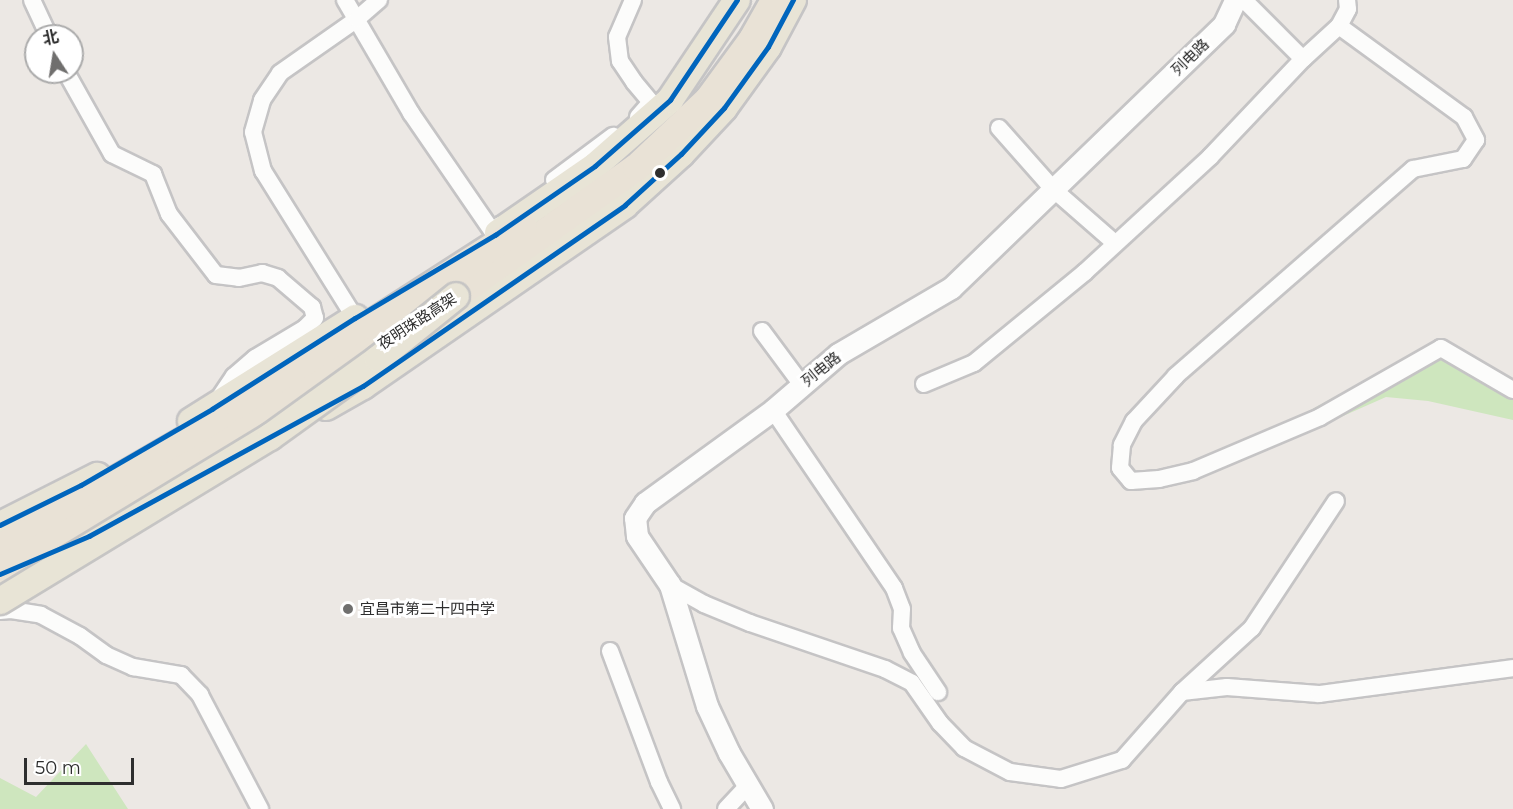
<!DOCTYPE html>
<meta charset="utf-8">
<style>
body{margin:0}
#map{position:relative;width:1513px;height:809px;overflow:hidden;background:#ece8e4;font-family:Montserrat,"Noto Sans SC",sans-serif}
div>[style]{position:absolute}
.green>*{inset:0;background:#cee6be}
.roads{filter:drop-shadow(2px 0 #c5c4c5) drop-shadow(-2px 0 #c5c4c5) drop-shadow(0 2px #c5c4c5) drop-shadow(0 -2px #c5c4c5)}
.minor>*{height:16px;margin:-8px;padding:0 8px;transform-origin:8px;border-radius:8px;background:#fcfcfb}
.tertiary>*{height:21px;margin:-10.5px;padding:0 10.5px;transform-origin:10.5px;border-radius:10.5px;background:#fcfcfb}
.primary>*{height:26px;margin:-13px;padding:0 13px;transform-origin:13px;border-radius:13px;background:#e8e4d6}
.trunk>*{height:27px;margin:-13.5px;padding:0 13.5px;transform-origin:13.5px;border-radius:13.5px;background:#e9e2d6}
.bridges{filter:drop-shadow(2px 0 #c6c5c4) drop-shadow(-2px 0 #c6c5c4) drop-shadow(0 2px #c6c5c4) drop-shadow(0 -2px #c6c5c4)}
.primary-bridge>*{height:26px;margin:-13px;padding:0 13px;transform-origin:13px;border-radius:13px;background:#e8e4d6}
.bus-1>*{height:4.5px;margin:-2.25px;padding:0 2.25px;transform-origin:2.25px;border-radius:2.25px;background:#0065bd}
.dots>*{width:16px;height:16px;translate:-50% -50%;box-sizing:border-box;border:3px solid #fff;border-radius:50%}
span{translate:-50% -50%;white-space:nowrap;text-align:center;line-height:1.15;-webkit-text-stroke:6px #fff;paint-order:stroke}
.street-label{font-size:15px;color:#2e2e2e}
.poi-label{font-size:15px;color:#2e2e2e}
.left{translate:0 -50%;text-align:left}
.north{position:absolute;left:24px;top:24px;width:60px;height:60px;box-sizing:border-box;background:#fff;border:2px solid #ababab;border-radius:50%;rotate:348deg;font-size:16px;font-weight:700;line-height:24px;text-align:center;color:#2e2e2e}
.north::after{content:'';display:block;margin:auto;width:21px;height:27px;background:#706f6e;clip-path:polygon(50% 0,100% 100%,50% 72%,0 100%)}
.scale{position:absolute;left:24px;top:758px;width:110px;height:27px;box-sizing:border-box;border:3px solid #2e2e2e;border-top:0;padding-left:8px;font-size:18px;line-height:21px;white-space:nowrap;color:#2e2e2e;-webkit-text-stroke:4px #fff;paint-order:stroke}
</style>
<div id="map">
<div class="green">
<div style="clip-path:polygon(1420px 350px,1513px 395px,1513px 420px,1428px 401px,1386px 397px,1291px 439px,1287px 423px)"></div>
<div style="clip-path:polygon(86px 744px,128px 809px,0 809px,0 778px,36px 797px)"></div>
</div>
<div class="roads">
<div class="minor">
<div style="left:32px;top:0;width:40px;rotate:65deg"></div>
<div style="left:345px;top:0;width:131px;rotate:59.7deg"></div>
<div style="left:411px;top:113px;width:148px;rotate:55.5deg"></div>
<div style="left:495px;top:235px;width:11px;rotate:-63deg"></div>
<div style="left:633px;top:0;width:40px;rotate:113.4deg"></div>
<div style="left:617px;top:37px;width:24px;rotate:83deg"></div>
<div style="left:620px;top:61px;width:25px;rotate:56deg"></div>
<div style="left:634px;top:82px;width:26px;rotate:50deg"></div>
<div style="left:651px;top:102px;width:20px;rotate:131deg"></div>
<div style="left:1244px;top:0;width:83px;rotate:45deg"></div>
<div style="left:1339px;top:26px;width:155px;rotate:36.1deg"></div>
<div style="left:1464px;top:117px;width:26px;rotate:62deg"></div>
<div style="left:1476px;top:140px;width:23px;rotate:124deg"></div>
<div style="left:1463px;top:159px;width:51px;rotate:168.7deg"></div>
<div style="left:1413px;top:169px;width:315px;rotate:138.9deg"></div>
<div style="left:1176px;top:376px;width:62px;rotate:133deg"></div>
<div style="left:1134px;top:421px;width:27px;rotate:117deg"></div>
<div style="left:1122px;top:445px;width:23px;rotate:95deg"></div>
<div style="left:1120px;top:468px;width:17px;rotate:50deg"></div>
<div style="left:1131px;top:481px;width:28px;rotate:-4deg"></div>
<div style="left:1159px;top:479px;width:35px;rotate:-13deg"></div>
<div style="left:1193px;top:471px;width:138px;rotate:-23deg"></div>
<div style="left:1320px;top:417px;width:139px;rotate:-29.7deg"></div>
<div style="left:1441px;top:348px;width:83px;rotate:30.3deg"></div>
<div style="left:66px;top:72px;width:94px;rotate:60.7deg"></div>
<div style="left:112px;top:154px;width:46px;rotate:26deg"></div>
<div style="left:153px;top:174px;width:43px;rotate:68.2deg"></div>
<div style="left:169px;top:214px;width:77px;rotate:52.4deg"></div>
<div style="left:216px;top:275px;width:23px;rotate:7deg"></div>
<div style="left:239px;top:278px;width:24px;rotate:-12deg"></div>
<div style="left:262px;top:273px;width:17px;rotate:17deg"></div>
<div style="left:278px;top:278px;width:45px;rotate:40.5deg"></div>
<div style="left:312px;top:307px;width:11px;rotate:75deg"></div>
<div style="left:315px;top:318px;width:14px;rotate:135deg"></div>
<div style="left:305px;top:328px;width:58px;rotate:149deg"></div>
<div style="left:255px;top:358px;width:28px;rotate:139deg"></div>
<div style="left:234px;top:376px;width:27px;rotate:124deg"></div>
<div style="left:999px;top:128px;width:81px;rotate:48.5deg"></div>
<div style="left:1053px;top:189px;width:82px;rotate:41.1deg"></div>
<div style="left:554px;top:180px;width:74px;rotate:-36.7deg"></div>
<div style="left:355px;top:318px;width:173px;rotate:-122deg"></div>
<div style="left:263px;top:171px;width:40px;rotate:-104.4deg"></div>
<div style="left:253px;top:132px;width:33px;rotate:-74deg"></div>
<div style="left:262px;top:100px;width:32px;rotate:-56deg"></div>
<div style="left:280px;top:73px;width:94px;rotate:-35deg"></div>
<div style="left:357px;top:19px;width:29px;rotate:-41deg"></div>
<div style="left:762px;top:331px;width:67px;rotate:53.5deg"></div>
<div style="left:924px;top:384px;width:54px;rotate:-22.8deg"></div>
<div style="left:974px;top:363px;width:144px;rotate:-39.3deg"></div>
<div style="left:1085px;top:272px;width:170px;rotate:-42.6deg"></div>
<div style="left:1210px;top:157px;width:135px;rotate:-46.5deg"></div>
<div style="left:1303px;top:59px;width:49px;rotate:-42.5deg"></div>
<div style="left:1339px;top:26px;width:19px;rotate:-62deg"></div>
<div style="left:1348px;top:9px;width:9px;rotate:-96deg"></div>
<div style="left:773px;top:410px;width:215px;rotate:55.8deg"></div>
<div style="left:894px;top:588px;width:22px;rotate:69deg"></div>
<div style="left:902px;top:609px;width:19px;rotate:93deg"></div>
<div style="left:901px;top:628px;width:27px;rotate:66deg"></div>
<div style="left:912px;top:653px;width:47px;rotate:56.3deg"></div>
<div style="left:670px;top:585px;width:39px;rotate:29deg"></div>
<div style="left:704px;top:604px;width:50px;rotate:22.4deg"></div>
<div style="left:750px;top:623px;width:143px;rotate:18.8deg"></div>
<div style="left:885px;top:669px;width:30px;rotate:27deg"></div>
<div style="left:912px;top:683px;width:49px;rotate:55deg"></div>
<div style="left:940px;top:723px;width:35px;rotate:46deg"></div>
<div style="left:964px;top:748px;width:52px;rotate:27.6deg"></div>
<div style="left:1010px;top:772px;width:51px;rotate:7.8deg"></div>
<div style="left:1061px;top:779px;width:64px;rotate:-17.3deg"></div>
<div style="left:1122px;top:760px;width:91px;rotate:-48.6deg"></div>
<div style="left:1182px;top:692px;width:95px;rotate:-42.4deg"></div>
<div style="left:1252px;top:628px;width:152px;rotate:-56.5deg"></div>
<div style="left:0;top:611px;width:11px;rotate:-5deg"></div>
<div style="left:11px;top:610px;width:30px;rotate:9deg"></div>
<div style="left:41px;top:615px;width:44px;rotate:28.3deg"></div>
<div style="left:80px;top:636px;width:32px;rotate:36deg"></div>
<div style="left:106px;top:655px;width:30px;rotate:24deg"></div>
<div style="left:133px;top:667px;width:49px;rotate:9.5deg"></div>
<div style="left:181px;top:675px;width:28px;rotate:46deg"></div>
<div style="left:200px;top:695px;width:129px;rotate:62.2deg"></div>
<div style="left:610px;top:651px;width:140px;rotate:69.5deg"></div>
<div style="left:659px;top:782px;width:30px;rotate:64deg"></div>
<div style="left:1182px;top:692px;width:45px;rotate:-6.3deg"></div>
<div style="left:1227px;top:687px;width:92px;rotate:4.4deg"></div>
<div style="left:1319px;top:694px;width:196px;rotate:-7.6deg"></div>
<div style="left:726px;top:809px;width:33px;rotate:-47deg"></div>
</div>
<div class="tertiary">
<div style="left:762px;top:809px;width:65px;rotate:-120.5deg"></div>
<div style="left:729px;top:753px;width:52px;rotate:-115.1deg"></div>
<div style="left:707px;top:706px;width:127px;rotate:-107deg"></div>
<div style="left:670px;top:585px;width:59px;rotate:-124deg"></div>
<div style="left:637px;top:536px;width:18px;rotate:-96deg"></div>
<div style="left:635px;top:518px;width:18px;rotate:-56deg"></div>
<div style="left:645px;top:503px;width:158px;rotate:-36deg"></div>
<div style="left:773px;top:410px;width:86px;rotate:-40.7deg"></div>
<div style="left:838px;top:354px;width:131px;rotate:-30.3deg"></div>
<div style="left:951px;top:288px;width:380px;rotate:-44deg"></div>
<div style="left:1224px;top:24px;width:26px;rotate:-65deg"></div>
</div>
<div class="primary">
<div style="left:498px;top:233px;width:118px;rotate:-34.6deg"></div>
<div style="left:595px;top:166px;width:100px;rotate:-41.3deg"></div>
<div style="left:670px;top:100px;width:120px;rotate:-56.2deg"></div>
<div style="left:326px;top:407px;width:43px;rotate:-29.6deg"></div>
<div style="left:363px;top:386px;width:318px;rotate:-34.6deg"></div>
<div style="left:625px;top:205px;width:76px;rotate:-42.3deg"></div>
<div style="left:681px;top:154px;width:63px;rotate:-46.9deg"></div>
<div style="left:724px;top:108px;width:75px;rotate:-54.2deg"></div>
<div style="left:768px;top:47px;width:53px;rotate:-62deg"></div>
<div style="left:191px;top:421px;width:194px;rotate:-32.1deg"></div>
<div style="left:0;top:525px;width:109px;rotate:-26.8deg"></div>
</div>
<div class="trunk">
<div style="left:436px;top:309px;width:245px;rotate:-35.4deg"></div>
<div style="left:636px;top:167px;width:99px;rotate:-43.4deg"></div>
<div style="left:708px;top:99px;width:74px;rotate:-53.7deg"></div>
<div style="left:752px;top:39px;width:45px;rotate:-60.6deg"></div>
<div style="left:0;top:547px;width:277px;rotate:-30.1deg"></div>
<div style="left:240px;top:408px;width:336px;rotate:-32.7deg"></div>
<div style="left:0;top:570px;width:243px;rotate:-29.1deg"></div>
<div style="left:212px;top:452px;width:188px;rotate:-32.4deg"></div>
</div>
</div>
<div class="bridges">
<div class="primary-bridge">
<div style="left:0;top:601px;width:316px;rotate:-31.3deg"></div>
<div style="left:270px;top:437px;width:133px;rotate:-35.8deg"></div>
<div style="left:378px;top:359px;width:100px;rotate:-38.9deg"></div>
</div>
</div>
<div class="bus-1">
<div style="left:0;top:525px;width:90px;rotate:-26.3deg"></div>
<div style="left:81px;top:485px;width:151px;rotate:-30.1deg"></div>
<div style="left:212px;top:409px;width:169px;rotate:-32.5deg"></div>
<div style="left:355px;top:318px;width:163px;rotate:-30.7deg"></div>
<div style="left:495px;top:235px;width:121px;rotate:-34.6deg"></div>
<div style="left:595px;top:166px;width:100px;rotate:-41.3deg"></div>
<div style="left:670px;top:100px;width:120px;rotate:-56.2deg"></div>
<div style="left:0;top:574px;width:97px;rotate:-23.1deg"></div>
<div style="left:89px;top:536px;width:312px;rotate:-28.7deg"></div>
<div style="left:363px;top:386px;width:318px;rotate:-34.6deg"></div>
<div style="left:625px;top:205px;width:76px;rotate:-42.3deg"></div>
<div style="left:681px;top:154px;width:63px;rotate:-46.9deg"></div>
<div style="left:724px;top:108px;width:75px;rotate:-54.2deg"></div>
<div style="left:768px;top:47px;width:53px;rotate:-62deg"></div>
</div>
<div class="dots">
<div style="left:660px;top:173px;background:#2e2e2e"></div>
<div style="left:348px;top:609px;background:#706f6e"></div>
</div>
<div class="street-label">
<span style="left:1190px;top:57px;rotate:-44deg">列电路</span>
<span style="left:417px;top:321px;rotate:-33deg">夜明珠路高架</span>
<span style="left:821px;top:369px;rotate:-39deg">列电路</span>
</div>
<div class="poi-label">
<span class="left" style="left:360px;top:609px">宜昌市第二十四中学</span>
</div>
<div class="north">北</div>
<div class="scale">50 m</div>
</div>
